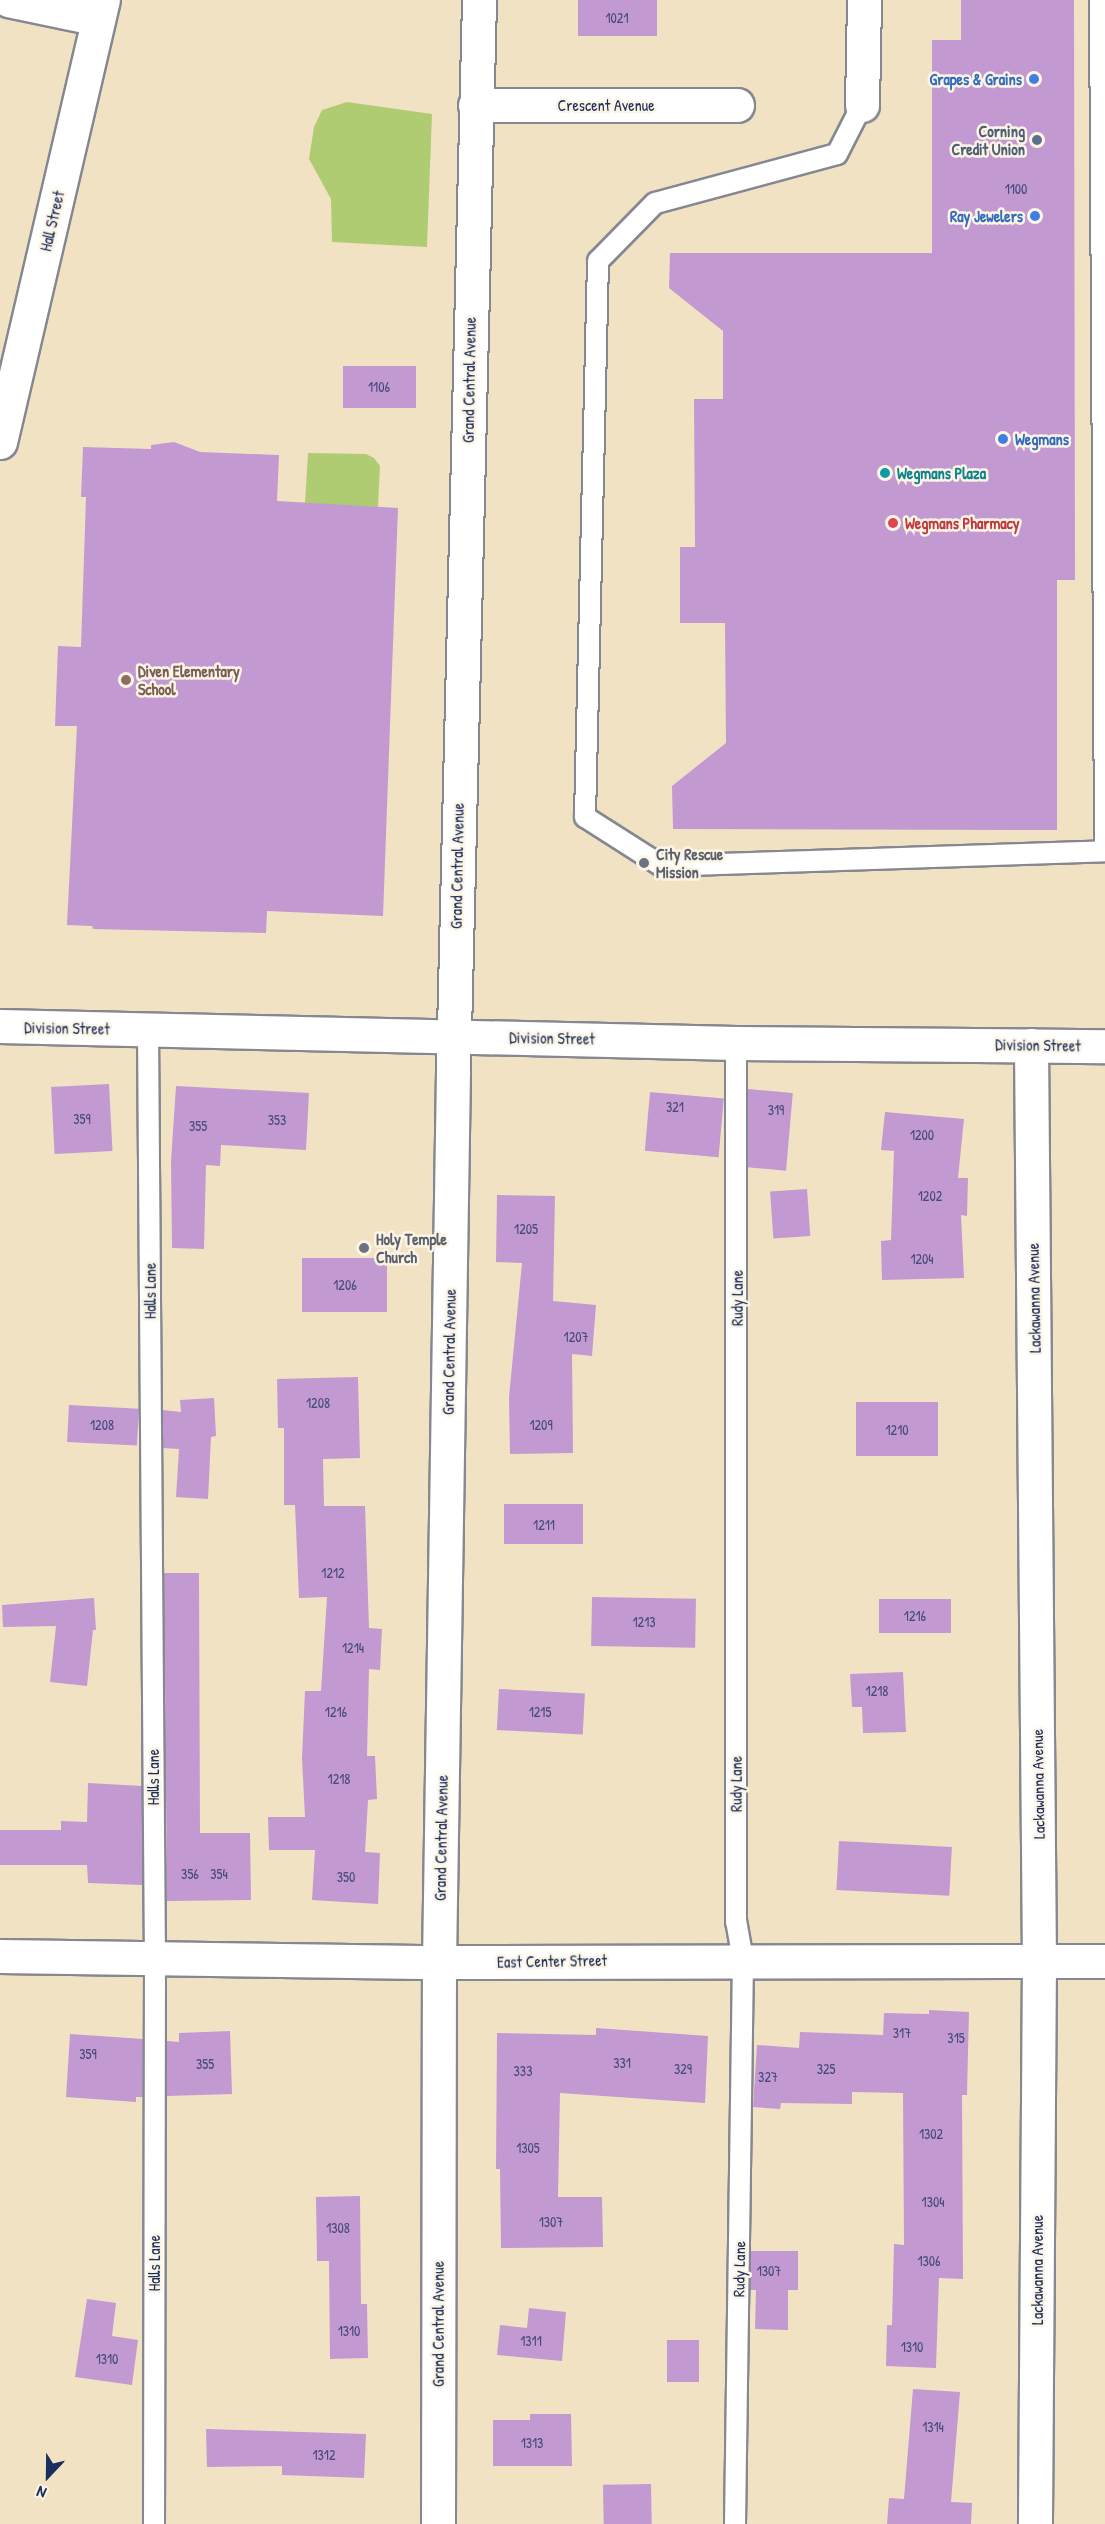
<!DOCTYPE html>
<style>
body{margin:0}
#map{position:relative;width:1105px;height:2524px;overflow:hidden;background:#f1e2c4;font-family:"Patrick Hand",sans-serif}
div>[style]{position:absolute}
.green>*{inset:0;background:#b0cc72}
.building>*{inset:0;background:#c299d1;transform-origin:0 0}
.roads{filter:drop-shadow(2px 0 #868891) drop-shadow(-2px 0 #868891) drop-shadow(0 2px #868891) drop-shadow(0 -2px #868891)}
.lane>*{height:20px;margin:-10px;padding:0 10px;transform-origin:10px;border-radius:10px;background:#fff}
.street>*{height:33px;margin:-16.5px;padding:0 16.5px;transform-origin:16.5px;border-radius:16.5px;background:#fff}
.dots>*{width:16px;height:16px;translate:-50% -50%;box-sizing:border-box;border:3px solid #fcf5e5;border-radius:50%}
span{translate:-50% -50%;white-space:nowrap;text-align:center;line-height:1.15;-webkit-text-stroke:5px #fcf5e5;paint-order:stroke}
.number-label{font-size:14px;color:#454a7b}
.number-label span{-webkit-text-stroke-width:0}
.shop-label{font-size:16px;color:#366cbe;font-weight:700}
.right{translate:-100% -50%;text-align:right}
.left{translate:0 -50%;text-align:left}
.street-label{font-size:16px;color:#1b2f5e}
.service-label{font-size:16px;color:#4e5e75;font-weight:700}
.culture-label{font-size:16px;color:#0d838f;font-weight:700}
.health-label{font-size:16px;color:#be3a42;font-weight:700}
.education-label{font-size:16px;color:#785e54;font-weight:700}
.worship-label{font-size:16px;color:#5b616d;font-weight:700}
.north{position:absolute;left:18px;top:2446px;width:60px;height:60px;-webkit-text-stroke:4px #fcf5e5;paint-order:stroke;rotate:202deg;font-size:16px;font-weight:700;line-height:24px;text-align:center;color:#1b2f5e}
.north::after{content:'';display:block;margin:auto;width:21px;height:27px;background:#1b2f5e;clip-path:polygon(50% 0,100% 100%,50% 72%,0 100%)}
</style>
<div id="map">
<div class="green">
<div style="clip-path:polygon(347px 102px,432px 114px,427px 247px,332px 242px,331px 199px,309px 159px,314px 127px,322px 110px)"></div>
<div style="clip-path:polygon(308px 453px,366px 454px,374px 458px,380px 466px,378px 507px,305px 504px)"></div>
</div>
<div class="building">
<div style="left:578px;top:0;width:79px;height:36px"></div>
<div style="clip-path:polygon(961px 0,1074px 0,1075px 580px,1057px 580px,1057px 830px,673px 829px,672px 786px,726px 743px,725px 623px,680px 623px,680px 547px,695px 547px,694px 399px,723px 399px,723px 331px,669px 288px,670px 253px,932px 253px,932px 40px,961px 40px)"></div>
<div style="left:343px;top:366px;width:73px;height:42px"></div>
<div style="clip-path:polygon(174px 442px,200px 452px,279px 455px,277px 501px,398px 508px,383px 916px,267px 911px,266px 933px,93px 929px,92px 926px,67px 925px,77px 726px,55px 726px,58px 646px,81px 647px,86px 497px,81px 497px,83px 447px,151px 449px,151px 445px)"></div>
<div style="left:109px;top:1084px;width:67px;height:58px;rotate:87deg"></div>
<div style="clip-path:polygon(176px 1086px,309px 1093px,306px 1150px,221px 1145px,220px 1166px,206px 1165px,204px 1249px,172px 1248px,171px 1161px)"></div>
<div style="left:748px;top:1089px;width:45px;height:78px;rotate:5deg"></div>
<div style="left:650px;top:1092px;width:74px;height:59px;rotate:5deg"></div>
<div style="clip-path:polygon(885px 1112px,964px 1119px,958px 1178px,968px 1178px,967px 1216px,961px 1215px,964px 1278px,882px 1280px,881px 1241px,891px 1240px,894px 1151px,881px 1150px)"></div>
<div style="left:807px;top:1189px;width:47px;height:37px;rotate:86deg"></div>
<div style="clip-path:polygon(497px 1195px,555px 1196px,553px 1301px,596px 1305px,592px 1356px,572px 1354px,573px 1453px,510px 1454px,509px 1397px,522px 1263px,496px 1262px)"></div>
<div style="left:302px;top:1258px;width:85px;height:54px"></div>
<div style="clip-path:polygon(358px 1377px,360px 1458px,323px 1459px,324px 1506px,365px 1506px,369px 1628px,382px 1629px,380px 1670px,369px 1669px,367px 1756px,375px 1756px,377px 1799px,368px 1800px,365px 1852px,380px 1853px,378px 1904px,312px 1900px,315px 1850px,269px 1850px,268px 1817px,305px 1817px,302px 1758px,305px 1691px,321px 1691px,327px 1597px,299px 1598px,295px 1505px,284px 1505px,284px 1428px,278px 1428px,277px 1379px)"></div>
<div style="clip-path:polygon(214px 1398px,216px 1436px,211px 1437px,208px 1499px,176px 1497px,179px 1449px,163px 1448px,163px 1410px,181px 1412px,180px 1400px)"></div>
<div style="left:938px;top:1402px;width:54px;height:82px;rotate:90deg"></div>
<div style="left:69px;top:1405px;width:70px;height:37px;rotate:3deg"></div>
<div style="left:583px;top:1504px;width:40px;height:79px;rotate:90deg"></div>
<div style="clip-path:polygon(164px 1573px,199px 1573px,200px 1833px,250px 1833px,251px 1900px,167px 1901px)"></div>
<div style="left:592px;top:1597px;width:104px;height:49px;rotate:1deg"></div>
<div style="clip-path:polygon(94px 1598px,96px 1630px,93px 1630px,87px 1686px,50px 1682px,56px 1626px,3px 1627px,2px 1605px)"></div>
<div style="left:879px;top:1599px;width:72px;height:34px"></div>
<div style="clip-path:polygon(903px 1672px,906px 1732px,863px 1733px,862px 1707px,852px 1707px,850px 1674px)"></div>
<div style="left:499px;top:1689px;width:86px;height:41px;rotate:3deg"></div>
<div style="clip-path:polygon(88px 1783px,142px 1786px,142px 1885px,88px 1883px,87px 1865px,0 1865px,0 1830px,61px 1830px,61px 1821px,87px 1822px)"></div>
<div style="left:839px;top:1841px;width:113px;height:49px;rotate:3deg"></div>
<div style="clip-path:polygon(929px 2010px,969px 2012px,967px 2095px,962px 2095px,963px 2279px,939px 2278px,936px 2368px,886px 2366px,887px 2325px,892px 2325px,894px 2244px,904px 2245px,903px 2093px,852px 2092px,852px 2104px,781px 2103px,780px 2109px,753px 2107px,757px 2045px,799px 2048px,800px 2032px,883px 2035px,884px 2013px,929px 2014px)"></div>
<div style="clip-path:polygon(596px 2028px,708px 2036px,705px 2103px,560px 2093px,558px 2197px,602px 2197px,603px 2247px,501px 2248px,500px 2169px,496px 2169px,497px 2033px,596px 2035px)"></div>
<div style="clip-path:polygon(230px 2031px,232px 2094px,167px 2096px,167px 2041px,179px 2042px,179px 2033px)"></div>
<div style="clip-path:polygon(70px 2034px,143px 2039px,143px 2097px,136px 2097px,136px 2102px,66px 2097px)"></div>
<div style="clip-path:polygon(360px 2196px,361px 2304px,367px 2304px,368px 2358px,330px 2359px,329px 2261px,317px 2261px,316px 2197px)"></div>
<div style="clip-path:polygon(751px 2251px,798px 2251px,798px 2290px,788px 2290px,788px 2330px,755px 2329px,756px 2290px,750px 2290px)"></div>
<div style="clip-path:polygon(87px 2299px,116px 2303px,112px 2336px,138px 2340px,132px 2385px,75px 2377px)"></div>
<div style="clip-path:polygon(529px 2308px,566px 2312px,562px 2361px,497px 2355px,500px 2325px,527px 2328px)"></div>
<div style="left:667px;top:2340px;width:32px;height:42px"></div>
<div style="clip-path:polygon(913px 2389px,960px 2392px,951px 2502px,972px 2503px,971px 2524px,887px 2524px,889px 2498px,904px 2499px)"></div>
<div style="clip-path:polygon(530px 2414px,571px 2414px,572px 2466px,493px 2466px,493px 2420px,530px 2420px)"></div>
<div style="clip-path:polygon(206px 2429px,366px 2434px,364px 2478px,282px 2475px,282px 2466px,207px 2467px)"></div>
<div style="left:651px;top:2484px;width:40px;height:48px;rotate:89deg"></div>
</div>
<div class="roads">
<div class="lane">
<div style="left:1100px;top:0;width:851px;rotate:89.66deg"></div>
<div style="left:862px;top:105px;width:55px;rotate:117deg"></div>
<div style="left:837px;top:154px;width:188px;rotate:164.9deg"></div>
<div style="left:655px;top:203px;width:81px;rotate:134.5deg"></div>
<div style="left:598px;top:261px;width:556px;rotate:91.34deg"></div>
<div style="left:585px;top:817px;width:91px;rotate:32.5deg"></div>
<div style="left:662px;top:866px;width:442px;rotate:-1.9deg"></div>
<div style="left:148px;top:1030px;width:929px;rotate:89.57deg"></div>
<div style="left:155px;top:1959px;width:565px;rotate:90.1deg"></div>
<div style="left:735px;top:2524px;width:564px;rotate:-89.19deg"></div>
<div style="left:743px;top:1960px;width:39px;rotate:-100deg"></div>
<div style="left:736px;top:1922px;width:879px;rotate:-90deg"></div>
</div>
<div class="street">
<div style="left:8px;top:0;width:92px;rotate:11.9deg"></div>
<div style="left:475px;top:105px;width:262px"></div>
<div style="left:862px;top:105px;width:105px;rotate:-88.9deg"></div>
<div style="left:0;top:442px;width:454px;rotate:-76.9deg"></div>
<div style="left:0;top:1026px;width:736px;rotate:1.32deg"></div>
<div style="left:736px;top:1043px;width:369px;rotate:0.5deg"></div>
<div style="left:1031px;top:1045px;width:915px;rotate:89.5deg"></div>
<div style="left:1039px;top:1960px;width:564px;rotate:90.41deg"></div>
<div style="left:0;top:1956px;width:439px;rotate:0.8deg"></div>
<div style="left:439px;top:1962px;width:666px;rotate:-0.09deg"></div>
<div style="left:438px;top:2524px;width:562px;rotate:-89.9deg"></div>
<div style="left:439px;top:1962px;width:890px;rotate:-89.1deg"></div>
<div style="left:453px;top:1072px;width:1072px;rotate:-88.61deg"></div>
</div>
</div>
<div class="dots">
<div style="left:1034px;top:79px;background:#3f7fe0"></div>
<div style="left:1037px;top:140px;background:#5c6f8a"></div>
<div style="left:1035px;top:216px;background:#3f7fe0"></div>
<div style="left:1003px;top:439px;background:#3f7fe0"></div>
<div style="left:885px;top:473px;background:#0f9aa8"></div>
<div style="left:893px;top:523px;background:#e0444e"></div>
<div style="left:126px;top:680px;background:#8d6e63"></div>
<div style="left:644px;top:863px;background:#6b7280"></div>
<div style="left:364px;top:1248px;background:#6b7280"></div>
</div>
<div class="number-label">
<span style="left:617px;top:18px">1021</span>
<span style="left:1016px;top:189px">1100</span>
<span style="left:379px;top:387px">1106</span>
<span style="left:675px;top:1107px">321</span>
<span style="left:776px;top:1110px">319</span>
<span style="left:82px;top:1119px">359</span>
<span style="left:277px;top:1120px">353</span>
<span style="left:198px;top:1126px">355</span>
<span style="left:922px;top:1135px">1200</span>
<span style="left:930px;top:1196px">1202</span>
<span style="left:526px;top:1229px">1205</span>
<span style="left:922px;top:1259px">1204</span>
<span style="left:345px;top:1285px">1206</span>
<span style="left:576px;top:1337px">1207</span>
<span style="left:318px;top:1403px">1208</span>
<span style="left:102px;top:1425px">1208</span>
<span style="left:541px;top:1425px">1209</span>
<span style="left:897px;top:1430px">1210</span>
<span style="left:544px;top:1525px">1211</span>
<span style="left:333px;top:1573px">1212</span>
<span style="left:915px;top:1616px">1216</span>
<span style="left:644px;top:1622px">1213</span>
<span style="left:353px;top:1648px">1214</span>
<span style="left:877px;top:1691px">1218</span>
<span style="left:336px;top:1712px">1216</span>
<span style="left:540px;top:1712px">1215</span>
<span style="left:339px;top:1779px">1218</span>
<span style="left:190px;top:1874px">356</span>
<span style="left:219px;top:1874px">354</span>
<span style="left:346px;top:1877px">350</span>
<span style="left:902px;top:2033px">317</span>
<span style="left:956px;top:2038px">315</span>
<span style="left:88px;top:2054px">359</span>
<span style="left:622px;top:2063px">331</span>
<span style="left:205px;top:2064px">355</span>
<span style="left:683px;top:2069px">329</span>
<span style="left:826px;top:2069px">325</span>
<span style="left:523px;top:2071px">333</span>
<span style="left:768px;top:2077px">327</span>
<span style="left:931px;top:2134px">1302</span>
<span style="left:528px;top:2148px">1305</span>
<span style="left:933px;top:2202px">1304</span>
<span style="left:551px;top:2222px">1307</span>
<span style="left:338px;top:2228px">1308</span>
<span style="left:929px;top:2261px">1306</span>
<span style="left:769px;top:2271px">1307</span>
<span style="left:349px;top:2331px">1310</span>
<span style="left:531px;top:2341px">1311</span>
<span style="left:912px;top:2347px">1310</span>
<span style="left:107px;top:2359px">1310</span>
<span style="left:933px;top:2427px">1314</span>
<span style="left:532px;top:2443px">1313</span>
<span style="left:324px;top:2455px">1312</span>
</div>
<div class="shop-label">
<span class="right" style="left:1022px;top:79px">Grapes &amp; Grains</span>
<span class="right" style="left:1023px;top:216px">Ray Jewelers</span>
<span class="left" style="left:1015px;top:439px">Wegmans</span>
</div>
<div class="street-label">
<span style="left:606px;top:105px">Crescent Avenue</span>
<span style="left:52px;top:221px;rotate:-77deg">Hall Street</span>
<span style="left:469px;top:380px;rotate:-89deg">Grand Central Avenue</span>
<span style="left:457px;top:866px;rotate:-89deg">Grand Central Avenue</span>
<span style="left:67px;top:1028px;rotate:1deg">Division Street</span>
<span style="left:552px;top:1038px;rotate:1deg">Division Street</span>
<span style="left:1038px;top:1045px;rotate:1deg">Division Street</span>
<span style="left:150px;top:1291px;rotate:-90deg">Halls Lane</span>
<span style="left:737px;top:1298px;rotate:-90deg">Rudy Lane</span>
<span style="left:1034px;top:1298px;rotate:-91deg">Lackawanna Avenue</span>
<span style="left:449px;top:1352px;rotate:-89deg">Grand Central Avenue</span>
<span style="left:153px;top:1777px;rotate:-90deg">Halls Lane</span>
<span style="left:736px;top:1784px;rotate:-90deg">Rudy Lane</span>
<span style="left:1038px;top:1784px;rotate:-91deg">Lackawanna Avenue</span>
<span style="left:441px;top:1838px;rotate:-89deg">Grand Central Avenue</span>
<span style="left:552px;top:1961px;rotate:-1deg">East Center Street</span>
<span style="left:154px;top:2263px;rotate:-90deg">Halls Lane</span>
<span style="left:739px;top:2269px;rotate:-89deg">Rudy Lane</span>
<span style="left:1037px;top:2270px;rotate:-90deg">Lackawanna Avenue</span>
<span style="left:438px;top:2324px;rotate:-90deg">Grand Central Avenue</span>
</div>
<div class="service-label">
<span class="right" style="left:1025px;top:140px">Corning<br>Credit Union</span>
</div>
<div class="culture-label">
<span class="left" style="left:897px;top:473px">Wegmans Plaza</span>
</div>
<div class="health-label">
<span class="left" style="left:905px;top:523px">Wegmans Pharmacy</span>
</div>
<div class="education-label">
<span class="left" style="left:138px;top:680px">Diven Elementary<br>School</span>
</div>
<div class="worship-label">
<span class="left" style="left:656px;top:863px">City Rescue<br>Mission</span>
<span class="left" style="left:376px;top:1248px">Holy Temple<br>Church</span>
</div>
<div class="north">N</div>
</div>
